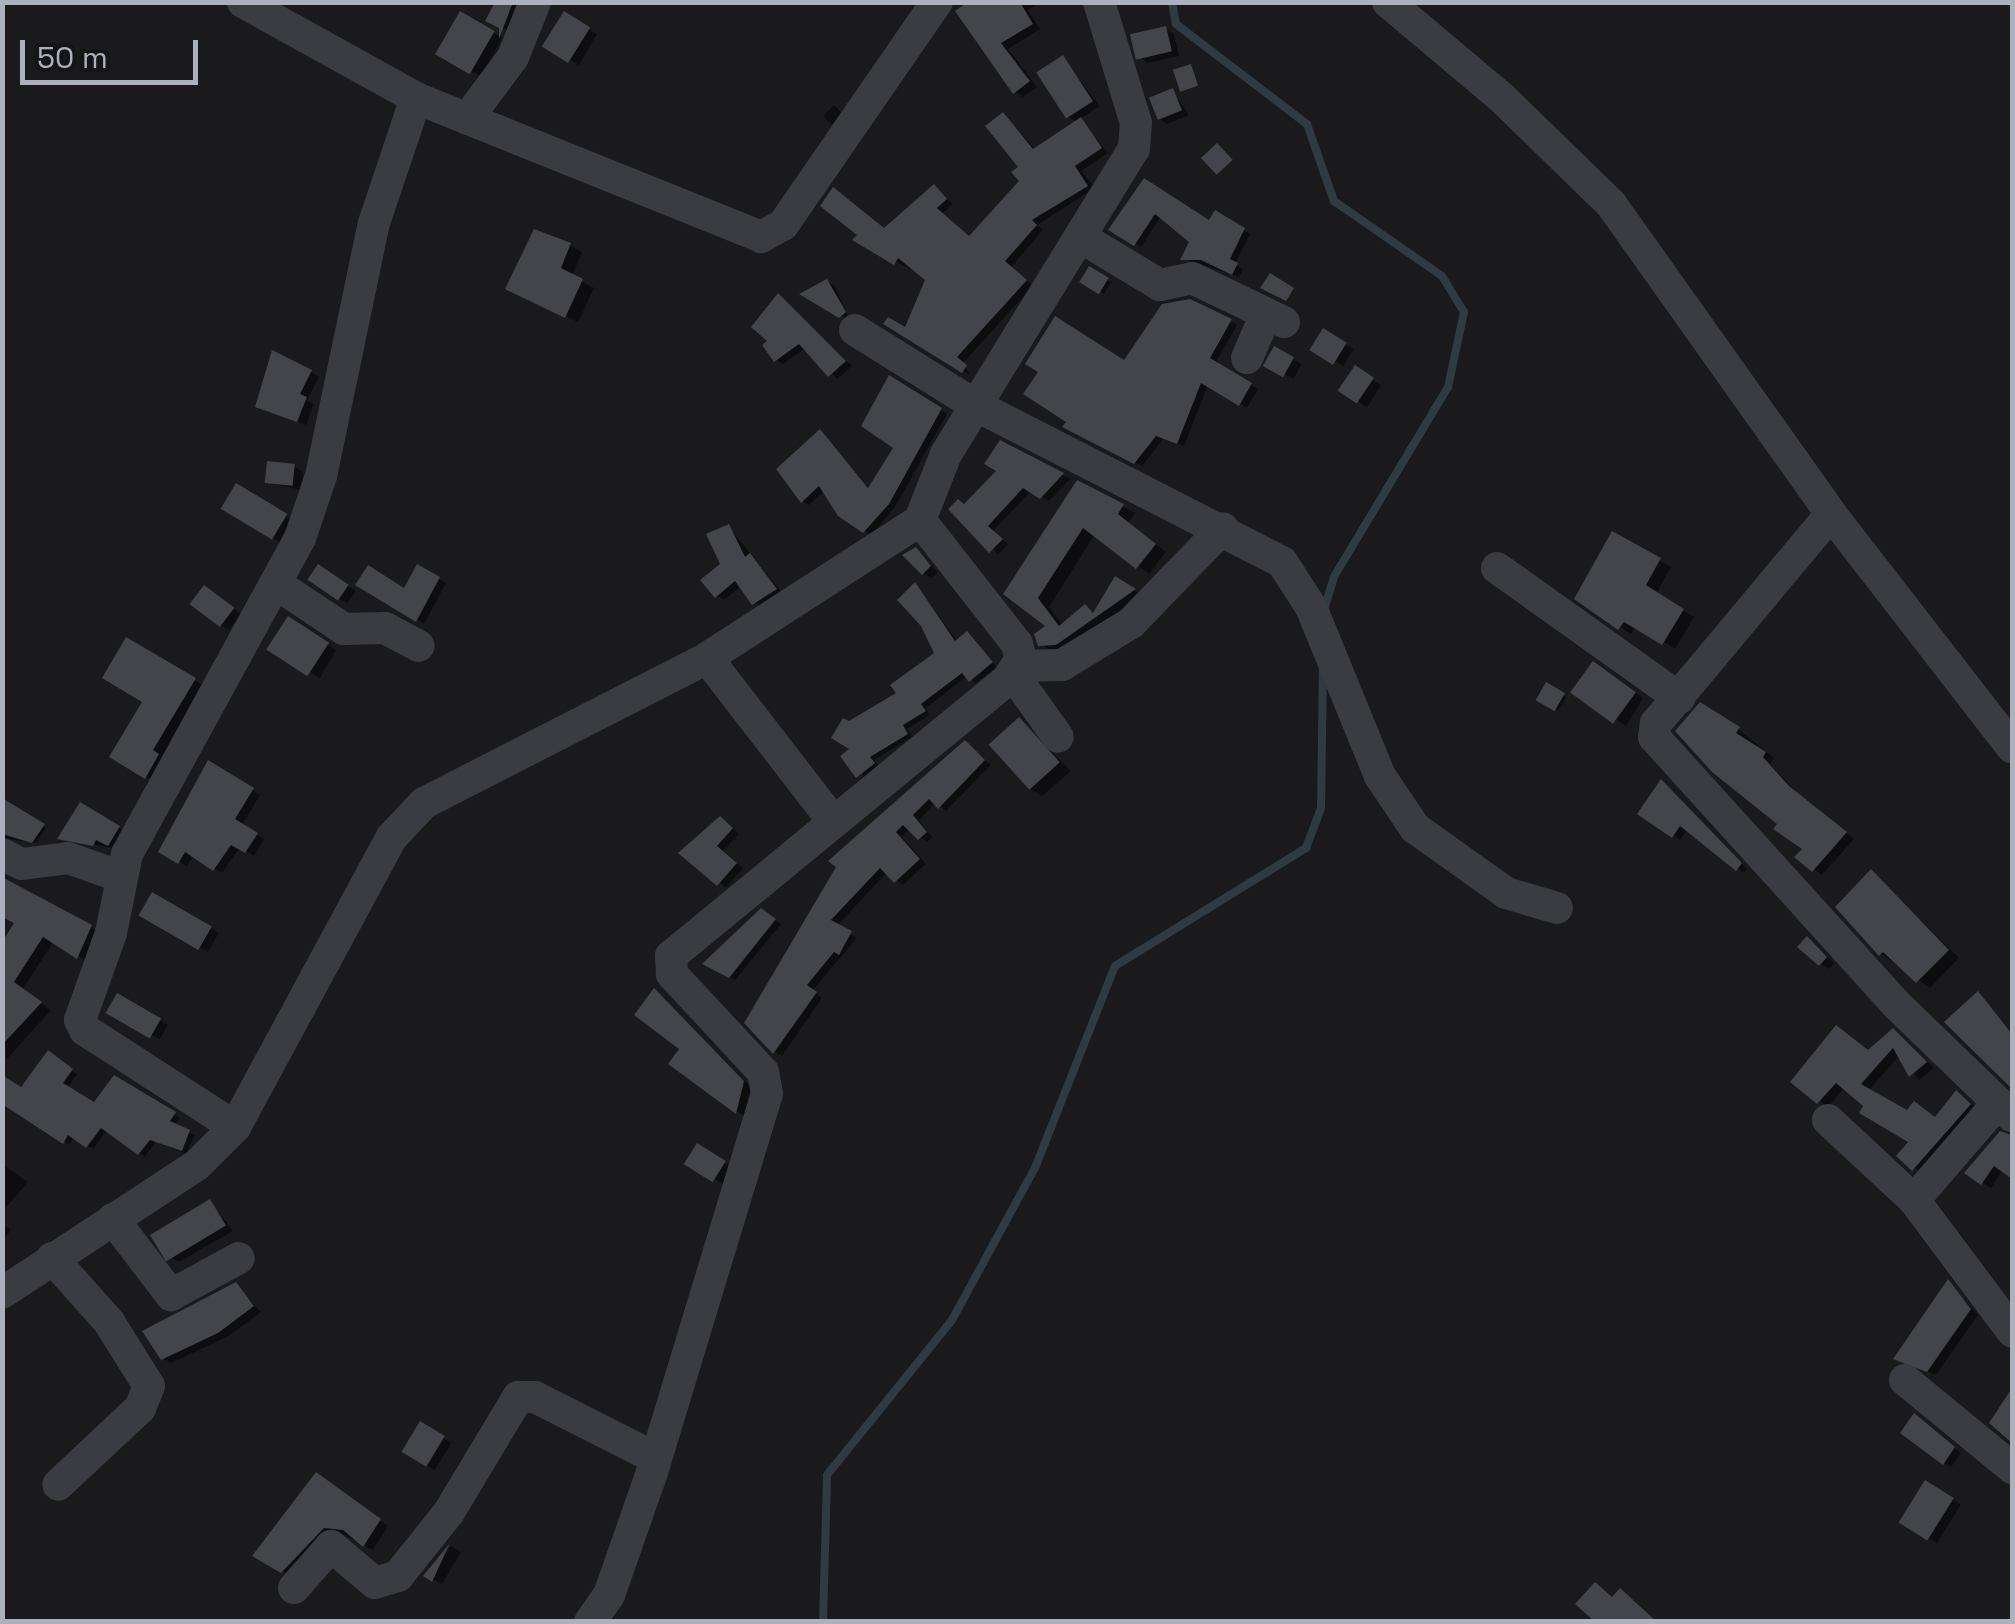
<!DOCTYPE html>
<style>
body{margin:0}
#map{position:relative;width:2015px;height:1624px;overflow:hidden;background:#1a1a1d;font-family:"Space Grotesk",sans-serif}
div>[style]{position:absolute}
.shadow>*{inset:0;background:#0007;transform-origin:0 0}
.stream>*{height:8px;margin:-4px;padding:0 4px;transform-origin:4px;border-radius:4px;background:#2f3b42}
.building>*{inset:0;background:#44454a;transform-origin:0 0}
.minor>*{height:32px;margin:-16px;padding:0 16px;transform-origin:16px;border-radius:16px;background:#3b3c42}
span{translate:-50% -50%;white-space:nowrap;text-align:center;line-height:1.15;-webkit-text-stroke:9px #151518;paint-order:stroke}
.frame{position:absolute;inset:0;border:5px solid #acb2bd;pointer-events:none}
.scale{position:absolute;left:20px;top:40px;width:178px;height:45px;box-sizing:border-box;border:5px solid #acb2bd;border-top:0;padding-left:12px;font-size:30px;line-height:35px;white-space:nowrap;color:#acb2bd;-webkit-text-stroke:8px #151518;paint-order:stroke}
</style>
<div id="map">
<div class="shadow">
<div style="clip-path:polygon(498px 2px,525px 2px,511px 33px,489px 20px)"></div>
<div style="clip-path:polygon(975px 2px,1041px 2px,1028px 10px,1040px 29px,1008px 49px,1037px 87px,1023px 97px,1015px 92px)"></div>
<div style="left:461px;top:15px;width:47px;height:44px;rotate:29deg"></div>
<div style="left:564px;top:15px;width:38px;height:36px;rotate:30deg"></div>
<div style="clip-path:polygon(1165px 29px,1174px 34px,1179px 56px,1148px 63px,1140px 58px)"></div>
<div style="clip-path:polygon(1062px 58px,1100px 106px,1080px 119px,1108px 153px,1081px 171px,1095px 188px,1037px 225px,1043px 230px,1011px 267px,1033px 286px,963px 363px,970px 375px,887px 323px,906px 331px,928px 279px,856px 239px,886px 230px,934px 187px,953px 204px,943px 213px,971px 238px,1022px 181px,1004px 115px,1036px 150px,1078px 122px,1068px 117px)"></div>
<div style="clip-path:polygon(1173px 91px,1189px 115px,1167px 124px,1159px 119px)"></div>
<div style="clip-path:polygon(834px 105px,841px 112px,832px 125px,823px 116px)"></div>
<div style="clip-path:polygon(1145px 181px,1210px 223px,1216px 213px,1250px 234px,1235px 264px,1243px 269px,1239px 277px,1184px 259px,1192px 242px,1161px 216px,1141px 247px,1111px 229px)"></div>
<div style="clip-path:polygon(570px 245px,582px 252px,572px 276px,594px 288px,578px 322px,520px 295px)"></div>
<div style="left:1090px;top:269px;width:25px;height:14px;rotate:32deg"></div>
<div style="clip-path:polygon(827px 281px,835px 286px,850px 321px,804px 294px)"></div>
<div style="clip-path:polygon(779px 296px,852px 366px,837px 379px,806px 348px,783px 364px,776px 360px,772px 341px)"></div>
<div style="clip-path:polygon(1189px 302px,1237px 325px,1215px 364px,1258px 389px,1247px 408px,1208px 385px,1184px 446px,1164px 438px,1142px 466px,1066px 426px)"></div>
<div style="left:1324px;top:332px;width:34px;height:20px;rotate:30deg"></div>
<div style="left:1275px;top:350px;width:30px;height:17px;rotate:28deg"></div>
<div style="left:1356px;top:369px;width:30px;height:26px;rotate:33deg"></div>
<div style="clip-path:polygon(311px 372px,319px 377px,307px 400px,314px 404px,306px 425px,266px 410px)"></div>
<div style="clip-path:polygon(890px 378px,947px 414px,895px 507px,872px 535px,840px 514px,825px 490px,809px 505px,802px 501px,820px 432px,871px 490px,896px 447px)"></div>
<div style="clip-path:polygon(1001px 444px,1070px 479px,1049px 501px,1032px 490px,993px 531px,1008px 544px,998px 555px,966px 506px,999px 471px)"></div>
<div style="clip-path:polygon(295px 467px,303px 472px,301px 490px,267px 482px)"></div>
<div style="clip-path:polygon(1078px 483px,1135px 513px,1128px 523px,1166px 552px,1149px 574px,1095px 534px,1049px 607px,1063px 626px,1085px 607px,1095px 613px,1116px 579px,1146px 597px,1069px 651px,1052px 651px,1040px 644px,1049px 626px,1006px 593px)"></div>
<div style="left:237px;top:486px;width:67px;height:25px;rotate:32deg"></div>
<div style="clip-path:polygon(729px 527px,783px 594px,762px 608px,741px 586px,724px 600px,717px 596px)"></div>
<div style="clip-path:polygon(1613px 534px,1671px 567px,1656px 594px,1694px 617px,1675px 649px,1636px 626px,1631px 634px,1578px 598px)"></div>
<div style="clip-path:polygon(916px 550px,938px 572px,932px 578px,923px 573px)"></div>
<div style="clip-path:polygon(418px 567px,446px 583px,424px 624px,358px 584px,405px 591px)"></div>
<div style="clip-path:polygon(328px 572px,356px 591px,347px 603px,339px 599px)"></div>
<div style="clip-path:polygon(916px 585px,958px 642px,973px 638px,997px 667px,976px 683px,967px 676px,926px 708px,930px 715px,907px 729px,912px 737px,874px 760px,879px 767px,864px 779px,849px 724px,899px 694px,937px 654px)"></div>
<div style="clip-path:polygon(213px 593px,241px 614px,229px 630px,221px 625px)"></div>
<div style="clip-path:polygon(298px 624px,336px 650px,320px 678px,271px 650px)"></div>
<div style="clip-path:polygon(127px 640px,206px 687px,158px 784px,112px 756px,145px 701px)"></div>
<div style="clip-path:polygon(1602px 669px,1643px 698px,1626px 726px,1575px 693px)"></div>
<div style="left:1547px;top:685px;width:23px;height:16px;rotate:31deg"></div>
<div style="clip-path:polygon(1019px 720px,1071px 771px,1042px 796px,1028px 788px)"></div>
<div style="clip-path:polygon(1727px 720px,1774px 758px,1770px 764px,1798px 794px,1854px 839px,1822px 875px,1798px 857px,1805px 848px)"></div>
<div style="clip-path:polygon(972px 748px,991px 765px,946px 811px,935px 803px,919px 820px,932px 837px,927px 842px,910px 828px,902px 837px,926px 864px,903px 885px,887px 872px,837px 926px,857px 938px,812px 991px,822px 998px,782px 1056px,775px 1052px,747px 1022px,839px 866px)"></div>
<div style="clip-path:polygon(209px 764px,260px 795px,242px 825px,264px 839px,254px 856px,240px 847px,222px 873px,194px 855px,187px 866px,161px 851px)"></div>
<div style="clip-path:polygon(1668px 786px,1747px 869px,1744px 873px,1688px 829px,1680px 840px,1641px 813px)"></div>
<div style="clip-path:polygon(2px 801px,46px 828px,36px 843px,2px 838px)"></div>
<div style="clip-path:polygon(81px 805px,127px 833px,117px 849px,61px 838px)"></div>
<div style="clip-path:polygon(728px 823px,739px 834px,723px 851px,743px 868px,726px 888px,682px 853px)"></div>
<div style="clip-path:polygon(1872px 872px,1959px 958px,1930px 988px,1881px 954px)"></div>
<div style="clip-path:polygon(8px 882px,101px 933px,88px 962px,54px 941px,22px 990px,51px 1010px,6px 1060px,2px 942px,18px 923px)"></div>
<div style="left:153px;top:895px;width:76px;height:22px;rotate:30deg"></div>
<div style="clip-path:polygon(761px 911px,781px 924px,735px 980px,707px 964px)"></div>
<div style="clip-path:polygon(1808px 939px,1834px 963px,1829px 969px,1821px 964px)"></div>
<div style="clip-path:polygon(655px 991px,751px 1087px,744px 1116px,671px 1063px,682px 1049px)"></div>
<div style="clip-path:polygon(1978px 994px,2012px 1033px,2012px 1089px,1947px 1022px)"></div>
<div style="left:118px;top:997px;width:57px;height:17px;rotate:29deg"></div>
<div style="clip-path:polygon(1893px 1032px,1934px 1068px,1919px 1080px,1900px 1055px,1868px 1091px,1907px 1114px,1936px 1120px,1957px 1093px,1978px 1110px,1923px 1174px,1899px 1156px,1912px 1141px,1845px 1087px,1828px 1107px,1794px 1082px,1869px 1052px)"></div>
<div style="clip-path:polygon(48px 1054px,77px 1074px,67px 1089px,95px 1106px,114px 1079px,180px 1118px,174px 1126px,195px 1135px,186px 1154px,156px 1141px,145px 1157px,107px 1130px,93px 1149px,74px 1136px,70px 1145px,6px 1104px)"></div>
<div style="clip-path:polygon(2012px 1133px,2012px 1176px,2003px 1169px,1991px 1188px,1967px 1173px,2001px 1134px)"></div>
<div style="left:698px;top:1147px;width:41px;height:19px;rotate:31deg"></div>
<div style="clip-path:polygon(2px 1164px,28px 1182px,2px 1212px)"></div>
<div style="clip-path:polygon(210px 1202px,233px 1231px,179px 1262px,170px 1257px)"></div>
<div style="clip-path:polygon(2px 1224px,11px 1230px,2px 1241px)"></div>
<div style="clip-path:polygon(1949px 1283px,1978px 1315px,1936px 1375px,1905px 1363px)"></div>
<div style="clip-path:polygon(236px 1285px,261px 1312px,227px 1337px,171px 1363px,163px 1358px)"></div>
<div style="clip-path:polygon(1922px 1421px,1961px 1453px,1951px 1467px,1944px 1463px)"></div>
<div style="left:421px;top:1424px;width:36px;height:32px;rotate:32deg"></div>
<div style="clip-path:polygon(325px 1480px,388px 1526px,373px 1550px,335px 1530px,291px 1576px,256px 1556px)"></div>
<div style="left:1926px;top:1483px;width:41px;height:45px;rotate:32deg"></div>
<div style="clip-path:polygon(451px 1546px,461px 1552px,442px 1584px,427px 1576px)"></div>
</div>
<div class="stream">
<div style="left:1172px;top:2px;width:22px;rotate:80deg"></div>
<div style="left:1176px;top:24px;width:165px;rotate:37.4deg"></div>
<div style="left:1307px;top:124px;width:82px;rotate:70.7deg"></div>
<div style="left:1334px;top:201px;width:131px;rotate:34.8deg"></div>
<div style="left:1442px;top:276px;width:42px;rotate:58.6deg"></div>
<div style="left:1464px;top:312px;width:77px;rotate:102deg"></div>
<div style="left:1448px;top:387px;width:222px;rotate:121deg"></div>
<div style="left:1334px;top:577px;width:34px;rotate:107deg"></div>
<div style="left:823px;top:1622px;width:147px;rotate:-88.4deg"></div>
<div style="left:827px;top:1475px;width:199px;rotate:-51.1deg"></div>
<div style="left:952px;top:1320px;width:173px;rotate:-61.4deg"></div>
<div style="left:1035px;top:1168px;width:217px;rotate:-68.4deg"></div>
<div style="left:1115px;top:966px;width:225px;rotate:-31.7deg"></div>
<div style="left:1306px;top:848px;width:43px;rotate:-69.4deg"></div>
<div style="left:1321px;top:808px;width:140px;rotate:-89.2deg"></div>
</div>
<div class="building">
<div style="clip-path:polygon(495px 2px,513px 2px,499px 39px,499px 28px,485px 21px)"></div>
<div style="clip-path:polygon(968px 2px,1020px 2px,1033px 24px,1001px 43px,1030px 81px,1013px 94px,955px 11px)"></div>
<div style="left:460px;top:11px;width:40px;height:50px;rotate:30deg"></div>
<div style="left:564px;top:11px;width:31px;height:42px;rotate:32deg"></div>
<div style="left:1166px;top:26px;width:26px;height:37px;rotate:77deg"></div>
<div style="left:1063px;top:55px;width:55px;height:32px;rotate:57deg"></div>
<div style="left:1191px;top:64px;width:23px;height:19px;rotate:72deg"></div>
<div style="left:1173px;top:88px;width:24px;height:26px;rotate:68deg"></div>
<div style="clip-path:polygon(1003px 112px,1033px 149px,1081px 117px,1102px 148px,1075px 166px,1088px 186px,1032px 220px,1037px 225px,1005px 261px,1027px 280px,957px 357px,967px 365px,962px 373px,883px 324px,888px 317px,905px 327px,925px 280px,898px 258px,894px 265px,852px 240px,857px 235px,820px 206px,833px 187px,884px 228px,934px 184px,947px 199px,937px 208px,969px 236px,1019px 181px,1011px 172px,1018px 167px,985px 126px)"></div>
<div style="left:1217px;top:143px;width:23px;height:22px;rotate:47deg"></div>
<div style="clip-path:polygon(1144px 178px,1209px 220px,1215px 210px,1245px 228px,1230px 259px,1238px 263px,1232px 275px,1201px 260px,1180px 260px,1189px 242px,1155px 214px,1134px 246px,1108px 230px)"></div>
<div style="clip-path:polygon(534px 229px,571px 243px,561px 268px,583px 279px,565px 318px,505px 289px)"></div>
<div style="left:1089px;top:266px;width:23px;height:19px;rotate:31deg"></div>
<div style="clip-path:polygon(1270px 273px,1294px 288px,1286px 301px,1260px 288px)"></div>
<div style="clip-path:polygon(827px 279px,846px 312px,839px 318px,799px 294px)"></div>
<div style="clip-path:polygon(778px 293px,846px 361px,828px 377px,799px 344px,774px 362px,762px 345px,767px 341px,751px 327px)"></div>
<div style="clip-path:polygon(1190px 299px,1232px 319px,1210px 358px,1252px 383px,1239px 406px,1201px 383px,1177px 444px,1156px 436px,1134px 464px,1062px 427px,1066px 422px,1023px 394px,1038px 372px,1025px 364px,1055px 316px,1124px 360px,1162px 304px)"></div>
<div style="left:1323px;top:328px;width:28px;height:26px;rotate:32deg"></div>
<div style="left:1274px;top:346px;width:23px;height:23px;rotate:29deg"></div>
<div style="clip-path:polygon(272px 350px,312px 370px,300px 394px,307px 397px,297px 422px,255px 407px)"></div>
<div style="left:1355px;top:365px;width:23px;height:31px;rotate:34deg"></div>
<div style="clip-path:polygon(889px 375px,942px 408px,889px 504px,863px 533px,838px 516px,819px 486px,801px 503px,776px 469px,820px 429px,868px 488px,893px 448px,861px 426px)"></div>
<div style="clip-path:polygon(1000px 440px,1064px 473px,1040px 499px,1023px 488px,988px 526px,1003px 539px,989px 553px,948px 509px,958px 499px,964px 504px,996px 471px,984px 464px)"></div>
<div style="left:267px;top:461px;width:28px;height:22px;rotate:6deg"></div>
<div style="clip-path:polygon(1077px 480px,1124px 504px,1118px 514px,1156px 544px,1136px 569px,1083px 528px,1038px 598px,1059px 626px,1085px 604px,1093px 613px,1115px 576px,1136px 589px,1056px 645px,1038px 646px,1034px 634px,1045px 626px,1003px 594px)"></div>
<div style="left:236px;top:483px;width:60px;height:30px;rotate:31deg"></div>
<div style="clip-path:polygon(729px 524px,745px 557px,750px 553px,777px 589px,752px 605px,735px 581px,715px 598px,700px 580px,720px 564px,706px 534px)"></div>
<div style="clip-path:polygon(1612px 531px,1661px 558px,1646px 585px,1684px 609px,1662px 645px,1624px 622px,1618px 630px,1574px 599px)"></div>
<div style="clip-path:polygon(916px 547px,931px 566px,922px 575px,902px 555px)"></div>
<div style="left:318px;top:564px;width:37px;height:19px;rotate:34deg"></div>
<div style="clip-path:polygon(417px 564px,440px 577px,416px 622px,355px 585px,368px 565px,404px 588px)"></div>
<div style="clip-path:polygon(915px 582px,955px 641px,967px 631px,993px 662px,969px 682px,962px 673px,921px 704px,926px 711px,903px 725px,908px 734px,870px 757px,875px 763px,856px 778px,840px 756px,849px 749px,831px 738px,843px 718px,849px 721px,896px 693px,890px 685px,934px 653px,921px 626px,897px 600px)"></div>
<div style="left:204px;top:585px;width:38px;height:24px;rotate:37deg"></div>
<div style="left:288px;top:616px;width:49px;height:40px;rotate:33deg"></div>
<div style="clip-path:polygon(126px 637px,196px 678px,153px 750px,159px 754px,145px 779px,109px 757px,142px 702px,102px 678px)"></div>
<div style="left:1593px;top:661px;width:53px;height:39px;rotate:36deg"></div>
<div style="left:1546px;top:682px;width:22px;height:21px;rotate:30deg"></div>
<div style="clip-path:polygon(1700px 702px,1740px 727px,1736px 733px,1766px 752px,1763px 757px,1789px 786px,1847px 832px,1812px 872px,1794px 857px,1802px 849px,1773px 829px,1777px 824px,1712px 772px,1675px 731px)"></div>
<div style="left:1019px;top:717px;width:61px;height:41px;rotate:48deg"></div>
<div style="clip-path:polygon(965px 740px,985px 760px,938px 809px,929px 799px,913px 815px,927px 832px,918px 840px,903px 825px,896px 832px,920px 859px,894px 883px,880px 868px,831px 920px,852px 931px,839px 955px,834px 952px,807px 985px,817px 992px,773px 1054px,744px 1023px,836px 867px,828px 861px)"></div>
<div style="clip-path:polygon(208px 760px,254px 788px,235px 819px,258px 833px,245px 853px,231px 845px,213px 871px,185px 852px,178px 864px,158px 852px)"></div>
<div style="clip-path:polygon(1661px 779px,1742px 863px,1736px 871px,1680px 826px,1672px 838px,1637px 814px)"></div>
<div style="clip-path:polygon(2px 798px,45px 824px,32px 843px,2px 834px)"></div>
<div style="clip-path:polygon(80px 802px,120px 826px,108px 846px,96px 840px,93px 846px,57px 839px)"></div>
<div style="clip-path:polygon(720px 816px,733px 828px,717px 846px,737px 863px,717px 886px,678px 853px)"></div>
<div style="clip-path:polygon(1871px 869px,1949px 950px,1916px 983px,1883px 952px,1879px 956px,1835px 907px)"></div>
<div style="clip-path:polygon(2px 877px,92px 925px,77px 959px,43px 937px,14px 982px,42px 1002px,2px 1045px,2px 942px,14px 923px,2px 917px)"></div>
<div style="left:152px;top:892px;width:69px;height:27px;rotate:30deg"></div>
<div style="clip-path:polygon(761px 908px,776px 919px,729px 978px,702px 964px)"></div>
<div style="clip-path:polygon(1807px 936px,1827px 957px,1819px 966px,1797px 947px)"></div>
<div style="clip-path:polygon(654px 988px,744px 1081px,736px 1114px,668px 1064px,679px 1049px,634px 1015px)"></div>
<div style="clip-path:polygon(1978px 991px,2012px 1034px,2012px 1089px,1944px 1022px)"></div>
<div style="left:117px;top:993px;width:51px;height:23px;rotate:30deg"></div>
<div style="clip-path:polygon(1836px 1025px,1868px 1050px,1893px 1028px,1927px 1062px,1909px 1077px,1893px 1048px,1861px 1084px,1907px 1110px,1914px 1101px,1935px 1117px,1956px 1090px,1971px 1104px,1912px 1171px,1896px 1156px,1908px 1142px,1859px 1113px,1863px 1106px,1836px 1083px,1817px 1104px,1790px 1082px)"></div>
<div style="clip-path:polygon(48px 1050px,73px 1069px,63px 1083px,94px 1102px,114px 1075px,176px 1112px,170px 1121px,190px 1130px,182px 1151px,150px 1140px,138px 1155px,101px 1128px,86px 1148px,68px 1135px,63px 1144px,2px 1104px,2px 1075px,21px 1087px)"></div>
<div style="clip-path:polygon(2000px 1131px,2012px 1135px,2012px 1179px,1994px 1166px,1981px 1185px,1964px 1173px)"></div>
<div style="left:697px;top:1143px;width:34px;height:25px;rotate:32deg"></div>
<div style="left:210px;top:1199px;width:31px;height:70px;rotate:59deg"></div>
<div style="clip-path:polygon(1948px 1279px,1971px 1309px,1927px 1372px,1893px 1359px)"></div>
<div style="clip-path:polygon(236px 1282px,254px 1306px,218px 1333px,161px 1360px,142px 1331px)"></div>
<div style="clip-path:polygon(2012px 1388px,2012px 1443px,1989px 1423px)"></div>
<div style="clip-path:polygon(1914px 1413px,1955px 1447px,1943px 1465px,1900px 1433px)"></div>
<div style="left:420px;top:1421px;width:29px;height:36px;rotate:31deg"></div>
<div style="clip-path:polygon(316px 1472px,381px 1519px,363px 1547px,343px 1530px,324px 1528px,281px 1573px,252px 1556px)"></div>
<div style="left:1925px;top:1480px;width:34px;height:50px;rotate:32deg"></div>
<div style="clip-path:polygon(450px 1543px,432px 1582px,423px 1576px)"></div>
<div style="clip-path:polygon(1595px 1582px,1612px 1597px,1620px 1588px,1657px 1622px,1595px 1622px,1575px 1604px)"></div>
</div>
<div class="minor">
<div style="left:243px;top:2px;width:198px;rotate:29deg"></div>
<div style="left:416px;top:98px;width:372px;rotate:21.9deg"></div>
<div style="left:761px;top:237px;width:25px;rotate:-29deg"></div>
<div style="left:783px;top:225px;width:271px;rotate:-55.4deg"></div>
<div style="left:1388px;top:2px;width:149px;rotate:40.1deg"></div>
<div style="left:1502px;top:98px;width:152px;rotate:44.2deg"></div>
<div style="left:1611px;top:204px;width:380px;rotate:54.6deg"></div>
<div style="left:1831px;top:514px;width:295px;rotate:52.2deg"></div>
<div style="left:467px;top:119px;width:77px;rotate:-53.4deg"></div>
<div style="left:513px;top:57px;width:59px;rotate:-68.2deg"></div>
<div style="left:1082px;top:238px;width:91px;rotate:31.1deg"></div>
<div style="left:1160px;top:285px;width:33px;rotate:-12deg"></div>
<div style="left:1192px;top:278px;width:102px;rotate:25.6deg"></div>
<div style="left:855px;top:330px;width:142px;rotate:32deg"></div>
<div style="left:975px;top:405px;width:345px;rotate:27.1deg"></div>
<div style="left:1282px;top:562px;width:54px;rotate:57.2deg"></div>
<div style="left:1311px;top:607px;width:183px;rotate:67.8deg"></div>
<div style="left:1380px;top:776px;width:63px;rotate:56.1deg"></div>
<div style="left:1415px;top:828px;width:112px;rotate:35.5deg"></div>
<div style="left:1506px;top:893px;width:53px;rotate:16.4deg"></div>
<div style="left:1247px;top:358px;width:48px;rotate:-66.6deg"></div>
<div style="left:1831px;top:514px;width:273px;rotate:129.9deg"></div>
<div style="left:1656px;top:723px;width:14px;rotate:98deg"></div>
<div style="left:1654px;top:737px;width:362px;rotate:47.8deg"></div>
<div style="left:1897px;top:1005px;width:160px;rotate:44deg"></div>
<div style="left:1497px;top:568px;width:224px;rotate:35.5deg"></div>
<div style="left:278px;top:585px;width:79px;rotate:33.7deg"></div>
<div style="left:344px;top:629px;width:41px;rotate:-1.4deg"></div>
<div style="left:385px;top:628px;width:38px;rotate:28deg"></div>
<div style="left:707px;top:658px;width:205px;rotate:52.3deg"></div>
<div style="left:1019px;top:666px;width:43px;rotate:-1.3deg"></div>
<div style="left:1062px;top:665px;width:81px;rotate:-31.3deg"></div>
<div style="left:1131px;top:623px;width:132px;rotate:-45.9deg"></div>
<div style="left:1013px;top:674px;width:77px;rotate:54.5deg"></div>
<div style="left:2px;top:854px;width:22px;rotate:27deg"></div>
<div style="left:22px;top:864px;width:46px;rotate:-7.4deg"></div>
<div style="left:68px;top:858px;width:54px;rotate:19.4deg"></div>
<div style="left:1828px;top:1120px;width:117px;rotate:42.9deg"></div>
<div style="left:1914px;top:1200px;width:164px;rotate:53.2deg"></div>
<div style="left:235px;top:1127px;width:179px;rotate:-147.1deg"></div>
<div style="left:85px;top:1030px;width:11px;rotate:-117deg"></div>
<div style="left:80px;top:1020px;width:92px;rotate:-70.4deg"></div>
<div style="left:111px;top:933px;width:81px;rotate:-78.6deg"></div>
<div style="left:127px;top:854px;width:360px;rotate:-61.3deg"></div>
<div style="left:300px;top:538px;width:65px;rotate:-71.3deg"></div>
<div style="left:321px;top:476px;width:258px;rotate:-78.2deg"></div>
<div style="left:374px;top:223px;width:132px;rotate:-71.4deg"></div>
<div style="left:1914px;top:1200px;width:127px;rotate:-49.2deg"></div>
<div style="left:113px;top:1219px;width:96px;rotate:52.7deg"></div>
<div style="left:171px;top:1295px;width:77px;rotate:-28.6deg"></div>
<div style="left:52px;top:1258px;width:86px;rotate:48.3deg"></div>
<div style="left:109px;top:1322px;width:75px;rotate:58deg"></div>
<div style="left:149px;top:1386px;width:24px;rotate:112deg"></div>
<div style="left:140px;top:1408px;width:112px;rotate:136.8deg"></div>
<div style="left:2px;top:1293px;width:233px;rotate:-33.3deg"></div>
<div style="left:197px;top:1165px;width:54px;rotate:-45deg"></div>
<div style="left:235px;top:1127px;width:330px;rotate:-61.6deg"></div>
<div style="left:392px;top:837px;width:47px;rotate:-46.7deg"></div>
<div style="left:424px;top:803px;width:318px;rotate:-27.1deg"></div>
<div style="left:707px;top:658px;width:254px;rotate:-32.9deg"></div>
<div style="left:920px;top:520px;width:71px;rotate:-68.5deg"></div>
<div style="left:946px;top:454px;width:358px;rotate:-58.4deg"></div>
<div style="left:1134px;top:149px;width:26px;rotate:-86deg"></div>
<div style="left:1136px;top:123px;width:127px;rotate:-107deg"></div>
<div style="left:1905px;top:1380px;width:139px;rotate:39.4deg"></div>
<div style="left:294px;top:1588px;width:56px;rotate:-48.6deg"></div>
<div style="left:331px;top:1546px;width:57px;rotate:40.1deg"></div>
<div style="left:375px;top:1583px;width:24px;rotate:-17deg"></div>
<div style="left:398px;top:1576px;width:82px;rotate:-51.4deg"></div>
<div style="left:449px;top:1512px;width:134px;rotate:-59deg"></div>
<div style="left:518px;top:1397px;width:17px"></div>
<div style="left:535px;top:1397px;width:135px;rotate:26.9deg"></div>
<div style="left:590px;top:1622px;width:33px;rotate:-55deg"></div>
<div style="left:609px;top:1595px;width:130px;rotate:-70.7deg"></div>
<div style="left:652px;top:1472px;width:395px;rotate:-73.1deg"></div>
<div style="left:767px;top:1094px;width:22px;rotate:-100deg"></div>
<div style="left:763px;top:1072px;width:134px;rotate:-132.9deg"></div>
<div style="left:672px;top:974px;width:18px;rotate:-93deg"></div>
<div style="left:671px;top:956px;width:435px;rotate:-39.4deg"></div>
<div style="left:1007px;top:680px;width:25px;rotate:-56deg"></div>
<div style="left:1021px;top:659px;width:16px;rotate:-105deg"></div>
<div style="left:1017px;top:644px;width:157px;rotate:-128deg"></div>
</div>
<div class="frame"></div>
<div class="scale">50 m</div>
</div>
